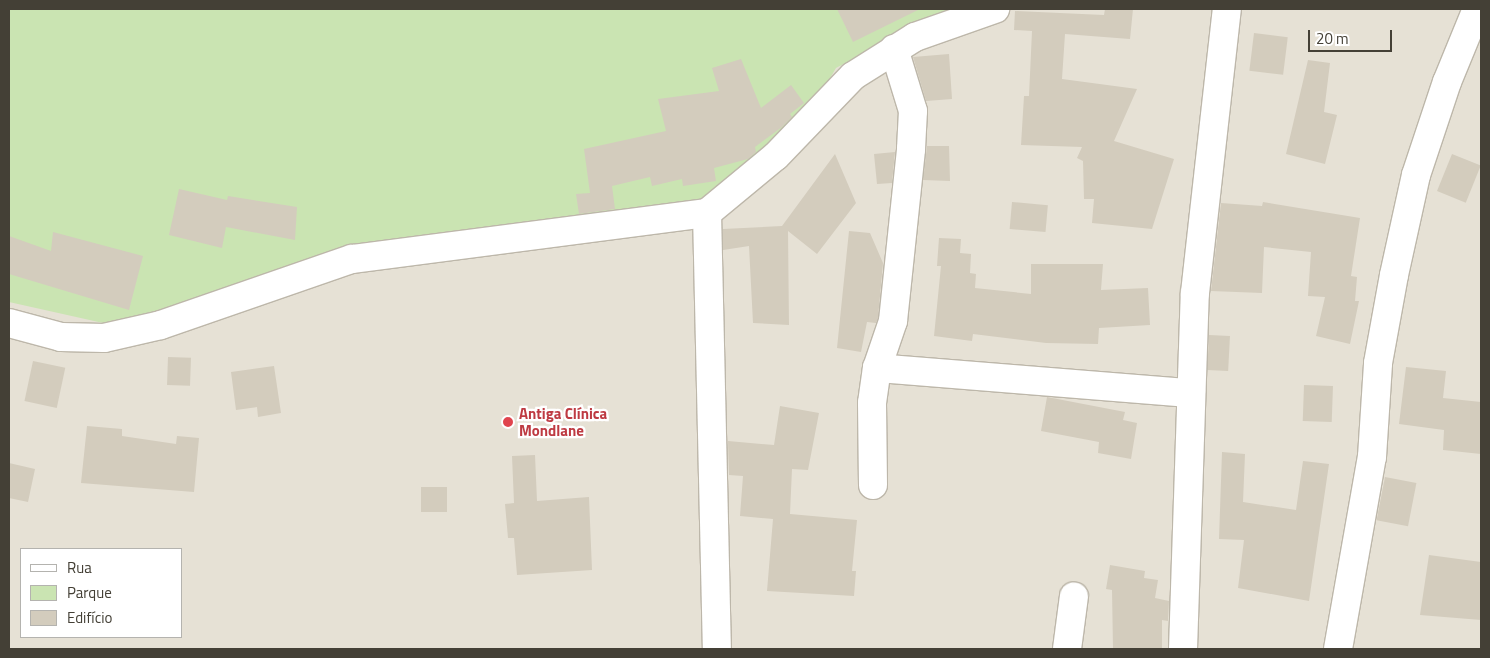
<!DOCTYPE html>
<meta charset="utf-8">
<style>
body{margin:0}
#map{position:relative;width:1490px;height:658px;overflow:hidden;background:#f2efe7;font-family:"Titillium Web",sans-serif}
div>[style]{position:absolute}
.residential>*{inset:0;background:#e6e1d5}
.green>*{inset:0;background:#cae4b2}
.building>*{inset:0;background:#d3ccbd;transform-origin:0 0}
.roads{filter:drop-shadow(1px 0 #bdb7aa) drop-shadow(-1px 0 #bdb7aa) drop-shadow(0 1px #bdb7aa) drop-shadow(0 -1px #bdb7aa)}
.minor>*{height:28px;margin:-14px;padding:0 14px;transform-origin:14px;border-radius:14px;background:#fff}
.dots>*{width:14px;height:14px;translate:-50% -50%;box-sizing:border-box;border:2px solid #fff;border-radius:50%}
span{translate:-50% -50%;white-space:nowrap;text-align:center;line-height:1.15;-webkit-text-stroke:4.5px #fff;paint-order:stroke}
.health-label{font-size:15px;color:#be3a42;font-weight:700}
.left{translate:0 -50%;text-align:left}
.frame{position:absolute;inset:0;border:10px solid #444036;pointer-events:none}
.legend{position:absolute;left:20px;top:548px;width:162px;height:90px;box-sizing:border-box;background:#fff;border:1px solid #b4b3af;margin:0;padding:6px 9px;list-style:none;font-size:15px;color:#444036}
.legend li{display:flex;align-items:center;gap:10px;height:25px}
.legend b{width:25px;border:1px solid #b4b3af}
.scale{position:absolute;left:1308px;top:30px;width:84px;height:22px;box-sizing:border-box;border:2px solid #444036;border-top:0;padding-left:6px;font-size:15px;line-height:18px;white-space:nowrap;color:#444036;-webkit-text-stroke:4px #fff;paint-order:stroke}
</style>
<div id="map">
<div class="residential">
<div style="clip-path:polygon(evenodd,9px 9px,1481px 9px,1481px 649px,9px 649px,9px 9px,21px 549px,181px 549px,181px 637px,21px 637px,21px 549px)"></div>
</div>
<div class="green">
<div style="clip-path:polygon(9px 9px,959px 9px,935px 15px,836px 68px,812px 109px,699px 207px,359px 244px,162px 317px,112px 325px,9px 302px)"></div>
</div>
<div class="building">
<div style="clip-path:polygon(837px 9px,920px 9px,853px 42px)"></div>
<div style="clip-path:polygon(1105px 9px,1133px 9px,1130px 39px,1065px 34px,1062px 79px,1137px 89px,1114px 141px,1174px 159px,1152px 229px,1092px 223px,1094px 199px,1084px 199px,1083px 161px,1077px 158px,1082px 147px,1021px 145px,1024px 96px,1029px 96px,1032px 31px,1014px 30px,1015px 11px,1104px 15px)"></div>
<div style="left:1254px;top:33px;width:34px;height:38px;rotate:7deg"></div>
<div style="clip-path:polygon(949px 54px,952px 99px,926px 101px,913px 57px)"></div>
<div style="clip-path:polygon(741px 59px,761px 108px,791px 85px,804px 103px,790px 114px,792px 117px,782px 127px,755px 147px,756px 152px,748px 159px,714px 168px,716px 181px,683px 186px,682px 179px,652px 186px,650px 177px,612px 186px,615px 209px,579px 214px,576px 194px,590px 193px,584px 149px,666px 131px,658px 99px,719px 91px,712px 68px)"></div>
<div style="clip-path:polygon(1308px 60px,1330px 63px,1324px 112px,1337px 115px,1325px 164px,1286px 154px)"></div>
<div style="clip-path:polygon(927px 146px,949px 146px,950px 181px,923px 180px)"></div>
<div style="clip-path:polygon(895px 152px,892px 183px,877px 184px,874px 154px)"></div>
<div style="clip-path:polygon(835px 154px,856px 203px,817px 254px,788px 231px,789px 325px,753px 323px,749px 246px,723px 250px,723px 229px,782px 226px)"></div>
<div style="left:1452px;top:154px;width:31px;height:40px;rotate:22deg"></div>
<div style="clip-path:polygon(179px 189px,227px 200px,228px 196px,297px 207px,295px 240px,226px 227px,222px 248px,169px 235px)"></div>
<div style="left:1012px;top:202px;width:36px;height:27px;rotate:5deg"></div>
<div style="clip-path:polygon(1263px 202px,1360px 218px,1351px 276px,1357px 277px,1355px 301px,1359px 301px,1350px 344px,1316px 336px,1325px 297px,1308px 296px,1311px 252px,1264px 247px,1262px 293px,1211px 291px,1221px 203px,1262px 206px)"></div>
<div style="clip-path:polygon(849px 231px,870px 233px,883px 263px,878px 318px,876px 323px,867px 322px,861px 352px,837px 348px)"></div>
<div style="clip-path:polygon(53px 232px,143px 256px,129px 310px,9px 274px,9px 236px,51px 251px)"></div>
<div style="clip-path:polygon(939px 238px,961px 239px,960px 253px,971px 254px,970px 273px,976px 274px,975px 288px,1031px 294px,1031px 264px,1103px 264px,1101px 290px,1148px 288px,1150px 325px,1099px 328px,1098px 344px,1046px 343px,973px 334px,972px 341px,934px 336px,941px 266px,937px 266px)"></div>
<div style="left:1209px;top:335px;width:21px;height:35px;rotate:3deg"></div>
<div style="left:168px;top:357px;width:23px;height:28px;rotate:2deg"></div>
<div style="left:33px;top:361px;width:33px;height:41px;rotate:12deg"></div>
<div style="clip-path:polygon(274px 366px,281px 413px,258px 417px,257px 407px,236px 410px,231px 372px)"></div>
<div style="clip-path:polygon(1406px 367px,1446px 371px,1443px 398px,1481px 402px,1481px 454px,1443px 450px,1444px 430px,1399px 424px)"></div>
<div style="left:1304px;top:385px;width:29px;height:36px;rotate:2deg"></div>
<div style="clip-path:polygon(1047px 397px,1125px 412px,1123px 420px,1137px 423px,1131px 459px,1098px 453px,1099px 442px,1041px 431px)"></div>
<div style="clip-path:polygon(780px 406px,819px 413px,808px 470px,792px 469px,790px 514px,857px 520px,852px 571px,856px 571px,854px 596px,767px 591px,773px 519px,740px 516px,743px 476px,729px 475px,728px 441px,774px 445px)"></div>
<div style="clip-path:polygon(87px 426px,122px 429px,122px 436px,176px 444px,177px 436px,199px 438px,194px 492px,81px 483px)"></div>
<div style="clip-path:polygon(1222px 452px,1245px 454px,1243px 502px,1296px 510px,1303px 461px,1329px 464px,1309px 601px,1238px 588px,1244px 540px,1219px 539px)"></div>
<div style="clip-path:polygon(535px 455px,537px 501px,589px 497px,592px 570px,517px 575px,514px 538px,508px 538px,505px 504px,514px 503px,512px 456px)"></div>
<div style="clip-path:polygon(9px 463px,35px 469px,28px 502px,9px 498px)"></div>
<div style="left:1385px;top:477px;width:32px;height:44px;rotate:11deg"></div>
<div style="left:421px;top:487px;width:26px;height:25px"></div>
<div style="clip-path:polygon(1429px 555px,1481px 562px,1481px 620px,1420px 615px)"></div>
<div style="clip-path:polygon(1110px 565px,1145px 571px,1144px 578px,1158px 580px,1155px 598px,1169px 601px,1168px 621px,1162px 620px,1162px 649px,1113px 649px,1112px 590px,1106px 589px)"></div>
</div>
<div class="roads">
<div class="minor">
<div style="left:707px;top:213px;width:436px;rotate:88.7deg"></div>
<div style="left:9px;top:323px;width:54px;rotate:15.1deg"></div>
<div style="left:61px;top:337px;width:43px;rotate:1.3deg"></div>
<div style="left:104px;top:338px;width:58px;rotate:-12.8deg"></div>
<div style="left:161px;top:325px;width:202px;rotate:-19.1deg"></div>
<div style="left:352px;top:259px;width:358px;rotate:-7.4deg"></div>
<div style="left:707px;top:213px;width:89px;rotate:-39.6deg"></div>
<div style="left:776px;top:156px;width:111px;rotate:-46.1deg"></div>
<div style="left:853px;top:76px;width:73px;rotate:-32.2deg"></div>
<div style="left:915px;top:37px;width:85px;rotate:-19.3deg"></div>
<div style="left:877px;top:368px;width:315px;rotate:4.6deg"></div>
<div style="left:873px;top:485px;width:82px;rotate:-90.7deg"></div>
<div style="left:872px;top:403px;width:35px;rotate:-82deg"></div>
<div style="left:877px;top:368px;width:50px;rotate:-71.2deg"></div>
<div style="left:893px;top:321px;width:173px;rotate:-84deg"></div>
<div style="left:911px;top:149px;width:38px;rotate:-87deg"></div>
<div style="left:913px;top:111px;width:65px;rotate:-107deg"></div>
<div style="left:1067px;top:649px;width:53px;rotate:-82.5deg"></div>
<div style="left:1183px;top:649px;width:356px;rotate:-88.1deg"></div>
<div style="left:1195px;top:293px;width:286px;rotate:-83.6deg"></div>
<div style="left:1338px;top:649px;width:195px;rotate:-80deg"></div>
<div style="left:1372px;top:457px;width:94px;rotate:-86.3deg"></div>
<div style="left:1378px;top:363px;width:89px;rotate:-79.7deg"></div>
<div style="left:1394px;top:275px;width:102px;rotate:-77.6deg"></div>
<div style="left:1416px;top:175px;width:98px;rotate:-71.6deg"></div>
<div style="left:1447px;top:82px;width:79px;rotate:-67.7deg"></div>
</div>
</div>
<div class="dots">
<div style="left:508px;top:422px;background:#e0444e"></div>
</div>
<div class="health-label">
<span class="left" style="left:519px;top:422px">Antiga Clínica<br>Mondlane</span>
</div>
<div class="frame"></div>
<ul class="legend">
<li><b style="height:6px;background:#fff"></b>Rua</li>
<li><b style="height:14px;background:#cae4b2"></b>Parque</li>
<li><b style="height:14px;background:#d3ccbd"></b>Edifício</li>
</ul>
<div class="scale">20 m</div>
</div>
